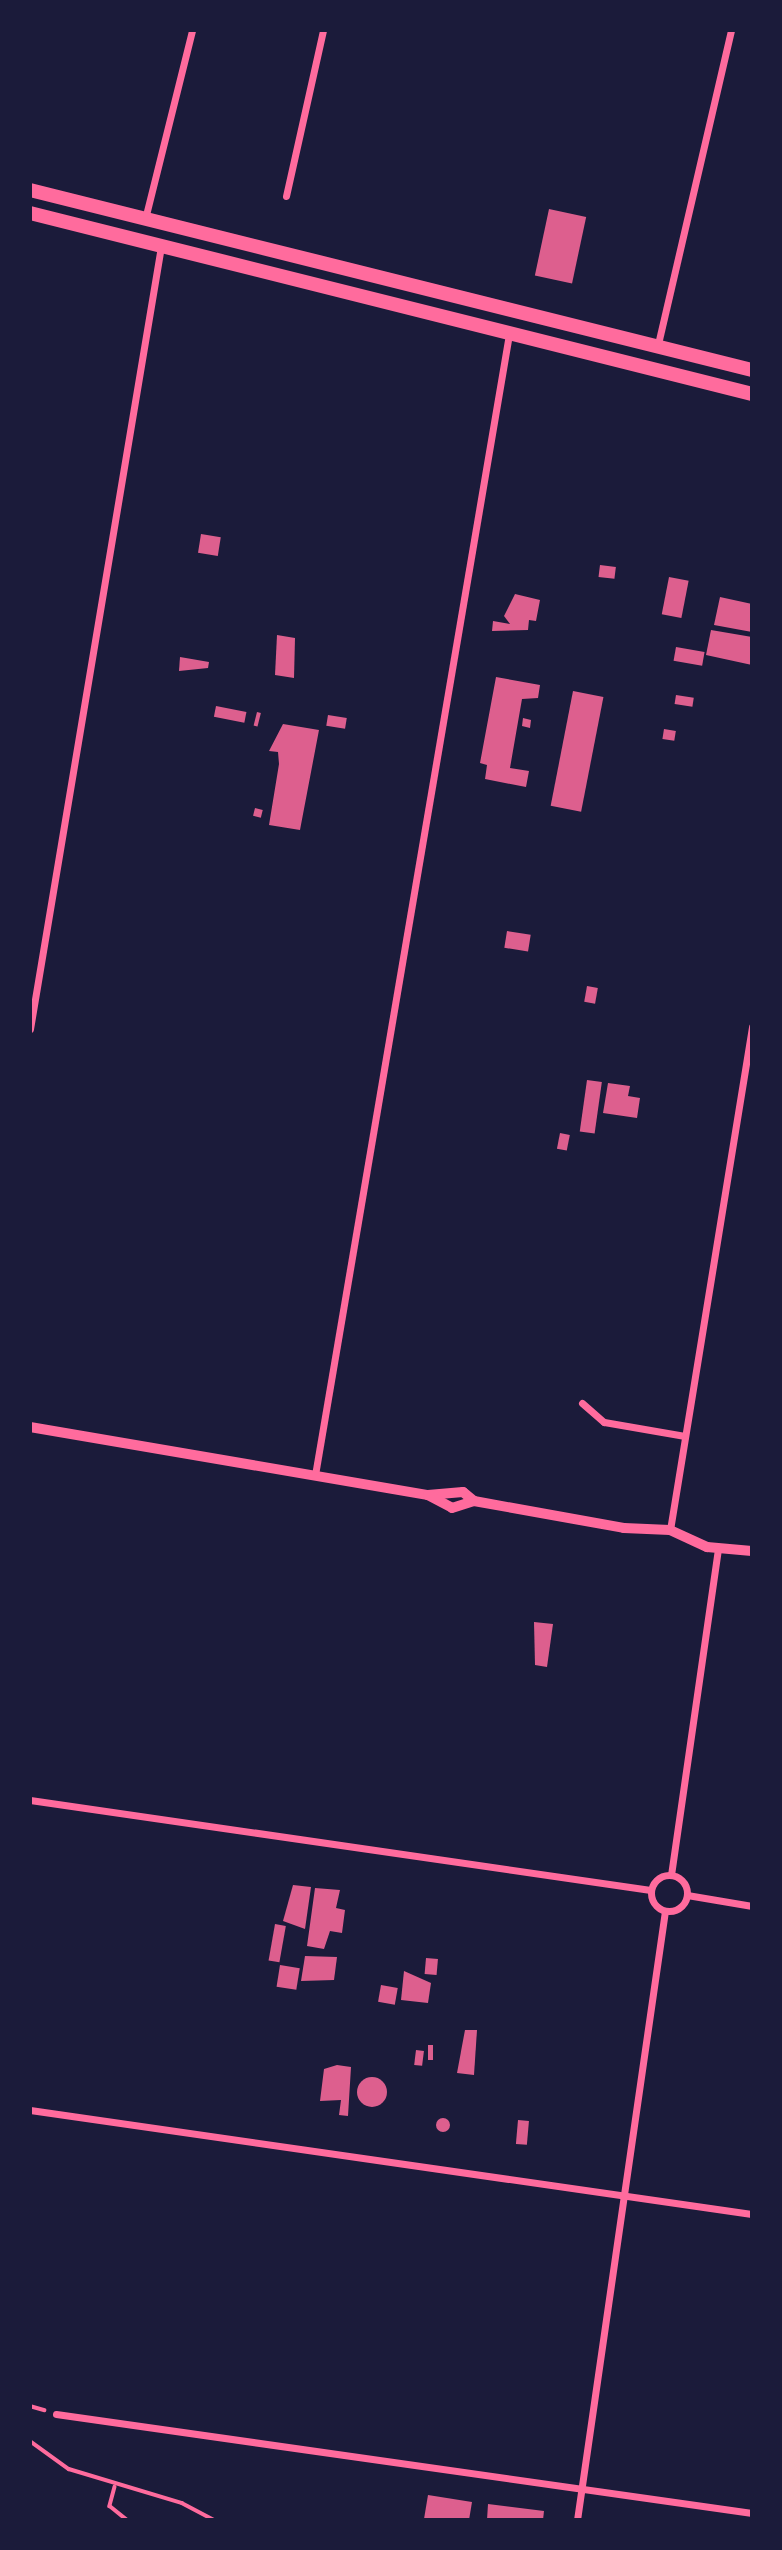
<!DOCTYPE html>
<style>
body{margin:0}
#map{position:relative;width:782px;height:2550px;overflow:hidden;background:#1b1b3a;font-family:Lato,sans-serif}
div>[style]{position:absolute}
.building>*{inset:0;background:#dd5f8e;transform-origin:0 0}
.round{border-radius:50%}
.path>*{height:3.5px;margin:-1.75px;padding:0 1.75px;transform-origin:1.75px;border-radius:1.75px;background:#ff6b9d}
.minor>*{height:7px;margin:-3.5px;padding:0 3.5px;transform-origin:3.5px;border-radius:3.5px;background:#ff6b9d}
.minor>.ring{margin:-3.5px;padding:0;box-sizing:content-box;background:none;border:7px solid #ff6b9d;border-radius:50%}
.tertiary>*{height:10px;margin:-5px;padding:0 5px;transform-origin:5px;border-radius:5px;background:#ff6b9d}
.primary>*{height:14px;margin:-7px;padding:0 7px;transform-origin:7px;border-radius:7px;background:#ff6b9d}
span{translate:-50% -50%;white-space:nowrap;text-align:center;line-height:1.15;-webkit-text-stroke:6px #1b1b3a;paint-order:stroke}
.frame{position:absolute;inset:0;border:32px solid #1b1b3a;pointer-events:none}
</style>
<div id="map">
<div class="building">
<div style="left:549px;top:209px;width:38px;height:68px;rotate:12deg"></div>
<div style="left:201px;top:534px;width:20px;height:19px;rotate:9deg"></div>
<div style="left:600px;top:565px;width:16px;height:12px;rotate:7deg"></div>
<div style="left:669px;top:577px;width:20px;height:38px;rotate:11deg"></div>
<div style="clip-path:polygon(515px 594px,540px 600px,536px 621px,529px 620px,528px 630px,492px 631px,493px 621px,510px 624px,504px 616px)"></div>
<div style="clip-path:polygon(720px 597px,752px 604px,752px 632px,714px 625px)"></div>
<div style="clip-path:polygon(711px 630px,752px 637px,752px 665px,706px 655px)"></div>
<div style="clip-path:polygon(277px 635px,295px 638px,294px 678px,275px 675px)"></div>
<div style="left:676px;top:647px;width:29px;height:14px;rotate:10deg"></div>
<div style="clip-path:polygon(180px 657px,209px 662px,208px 668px,179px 671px)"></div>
<div style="clip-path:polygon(496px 677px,540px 685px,538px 698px,522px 699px,510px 768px,529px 771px,526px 787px,485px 779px,487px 765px,480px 763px)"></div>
<div style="left:573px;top:691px;width:31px;height:117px;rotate:11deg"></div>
<div style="left:676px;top:695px;width:18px;height:9px;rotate:9deg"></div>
<div style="left:216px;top:706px;width:31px;height:11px;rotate:11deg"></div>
<div style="left:257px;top:712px;width:4px;height:14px;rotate:14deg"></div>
<div style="left:328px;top:715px;width:19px;height:11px;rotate:9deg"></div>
<div style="clip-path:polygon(523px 718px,531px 720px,530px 728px,522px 726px)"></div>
<div style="clip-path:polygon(283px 724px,319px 730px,300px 830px,269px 825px,279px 764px,278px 752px,269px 751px)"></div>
<div style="left:664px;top:729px;width:12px;height:10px;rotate:9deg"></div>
<div style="left:255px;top:808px;width:8px;height:8px;rotate:14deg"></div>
<div style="left:507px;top:931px;width:24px;height:17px;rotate:9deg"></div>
<div style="left:587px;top:986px;width:11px;height:16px;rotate:10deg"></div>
<div style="left:587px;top:1080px;width:15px;height:52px;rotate:8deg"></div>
<div style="clip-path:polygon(608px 1083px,630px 1086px,628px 1096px,640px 1098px,637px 1118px,603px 1113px)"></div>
<div style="left:560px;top:1133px;width:10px;height:16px;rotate:11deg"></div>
<div style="clip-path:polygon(534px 1622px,553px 1624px,547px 1667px,535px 1665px)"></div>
<div style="clip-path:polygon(293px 1885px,311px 1887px,305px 1929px,283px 1921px)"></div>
<div style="clip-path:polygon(315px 1888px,340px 1890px,336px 1908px,345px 1910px,342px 1933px,330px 1931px,324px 1949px,307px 1946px)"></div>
<div style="left:275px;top:1924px;width:11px;height:37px;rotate:10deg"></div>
<div style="clip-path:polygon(305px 1956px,337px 1957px,334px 1980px,301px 1981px)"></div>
<div style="left:426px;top:1958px;width:12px;height:16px;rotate:5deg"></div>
<div style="left:280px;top:1965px;width:20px;height:22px;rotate:9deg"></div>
<div style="clip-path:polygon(404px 1971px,431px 1983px,428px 2003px,401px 2000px)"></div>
<div style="left:381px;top:1985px;width:17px;height:17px;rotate:10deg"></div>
<div style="clip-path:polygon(465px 2030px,477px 2030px,474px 2075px,457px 2073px)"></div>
<div style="left:428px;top:2045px;width:5px;height:15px"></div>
<div style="left:416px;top:2050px;width:8px;height:15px;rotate:7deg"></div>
<div style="clip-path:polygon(337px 2065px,351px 2067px,348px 2116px,339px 2115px,341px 2100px,320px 2101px,324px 2069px)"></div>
<div class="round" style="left:357px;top:2077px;width:30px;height:30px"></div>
<div class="round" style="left:436px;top:2118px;width:14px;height:14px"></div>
<div style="left:518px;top:2120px;width:11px;height:24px;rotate:5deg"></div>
<div style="clip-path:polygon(428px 2495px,472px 2502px,469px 2520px,424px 2519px)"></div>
<div style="clip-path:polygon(488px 2504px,544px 2511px,543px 2520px,487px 2520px)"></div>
</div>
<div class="path">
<div style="left:30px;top:2406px;width:15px;rotate:16deg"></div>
<div style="left:30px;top:2441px;width:48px;rotate:35.7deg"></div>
<div style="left:69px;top:2469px;width:118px;rotate:16.7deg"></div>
<div style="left:182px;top:2503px;width:36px;rotate:28deg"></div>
<div style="left:115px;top:2487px;width:20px;rotate:105deg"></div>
<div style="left:110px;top:2506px;width:22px;rotate:39deg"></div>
</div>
<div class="minor">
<div style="left:286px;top:196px;width:170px;rotate:-77.4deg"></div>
<div style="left:145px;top:219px;width:195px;rotate:-76deg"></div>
<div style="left:658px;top:344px;width:322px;rotate:-76.9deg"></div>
<div style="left:30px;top:1029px;width:794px;rotate:-80.5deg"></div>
<div style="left:582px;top:1403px;width:29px;rotate:41deg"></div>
<div style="left:604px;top:1422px;width:82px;rotate:9.8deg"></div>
<div style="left:315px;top:1475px;width:1157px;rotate:-80.35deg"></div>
<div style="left:670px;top:1530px;width:510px;rotate:-80.74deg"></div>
<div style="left:30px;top:1800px;width:627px;rotate:8.25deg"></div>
<div class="ring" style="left:651px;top:1875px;width:29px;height:29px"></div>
<div style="left:671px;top:1875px;width:328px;rotate:-81.8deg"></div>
<div style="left:687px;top:1895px;width:66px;rotate:9.6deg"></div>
<div style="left:30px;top:2110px;width:729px;rotate:8.2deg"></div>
<div style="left:56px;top:2414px;width:703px;rotate:8.1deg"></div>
<div style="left:577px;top:2520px;width:615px;rotate:-81.78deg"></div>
</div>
<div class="tertiary">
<div style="left:30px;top:1427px;width:404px;rotate:9.7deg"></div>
<div style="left:428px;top:1495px;width:35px;rotate:-5deg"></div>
<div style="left:463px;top:1492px;width:14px;rotate:39deg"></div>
<div style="left:474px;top:1501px;width:152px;rotate:10.2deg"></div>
<div style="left:624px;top:1528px;width:46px;rotate:2.5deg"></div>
<div style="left:670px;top:1530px;width:41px;rotate:24.7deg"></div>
<div style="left:707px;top:1547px;width:45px;rotate:5.1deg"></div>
<div style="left:428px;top:1495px;width:27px;rotate:28deg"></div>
<div style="left:452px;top:1508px;width:23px;rotate:-18deg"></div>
</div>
<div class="primary">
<div style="left:30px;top:190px;width:744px;rotate:14deg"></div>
<div style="left:30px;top:213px;width:744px;rotate:14.07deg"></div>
</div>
<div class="frame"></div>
</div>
